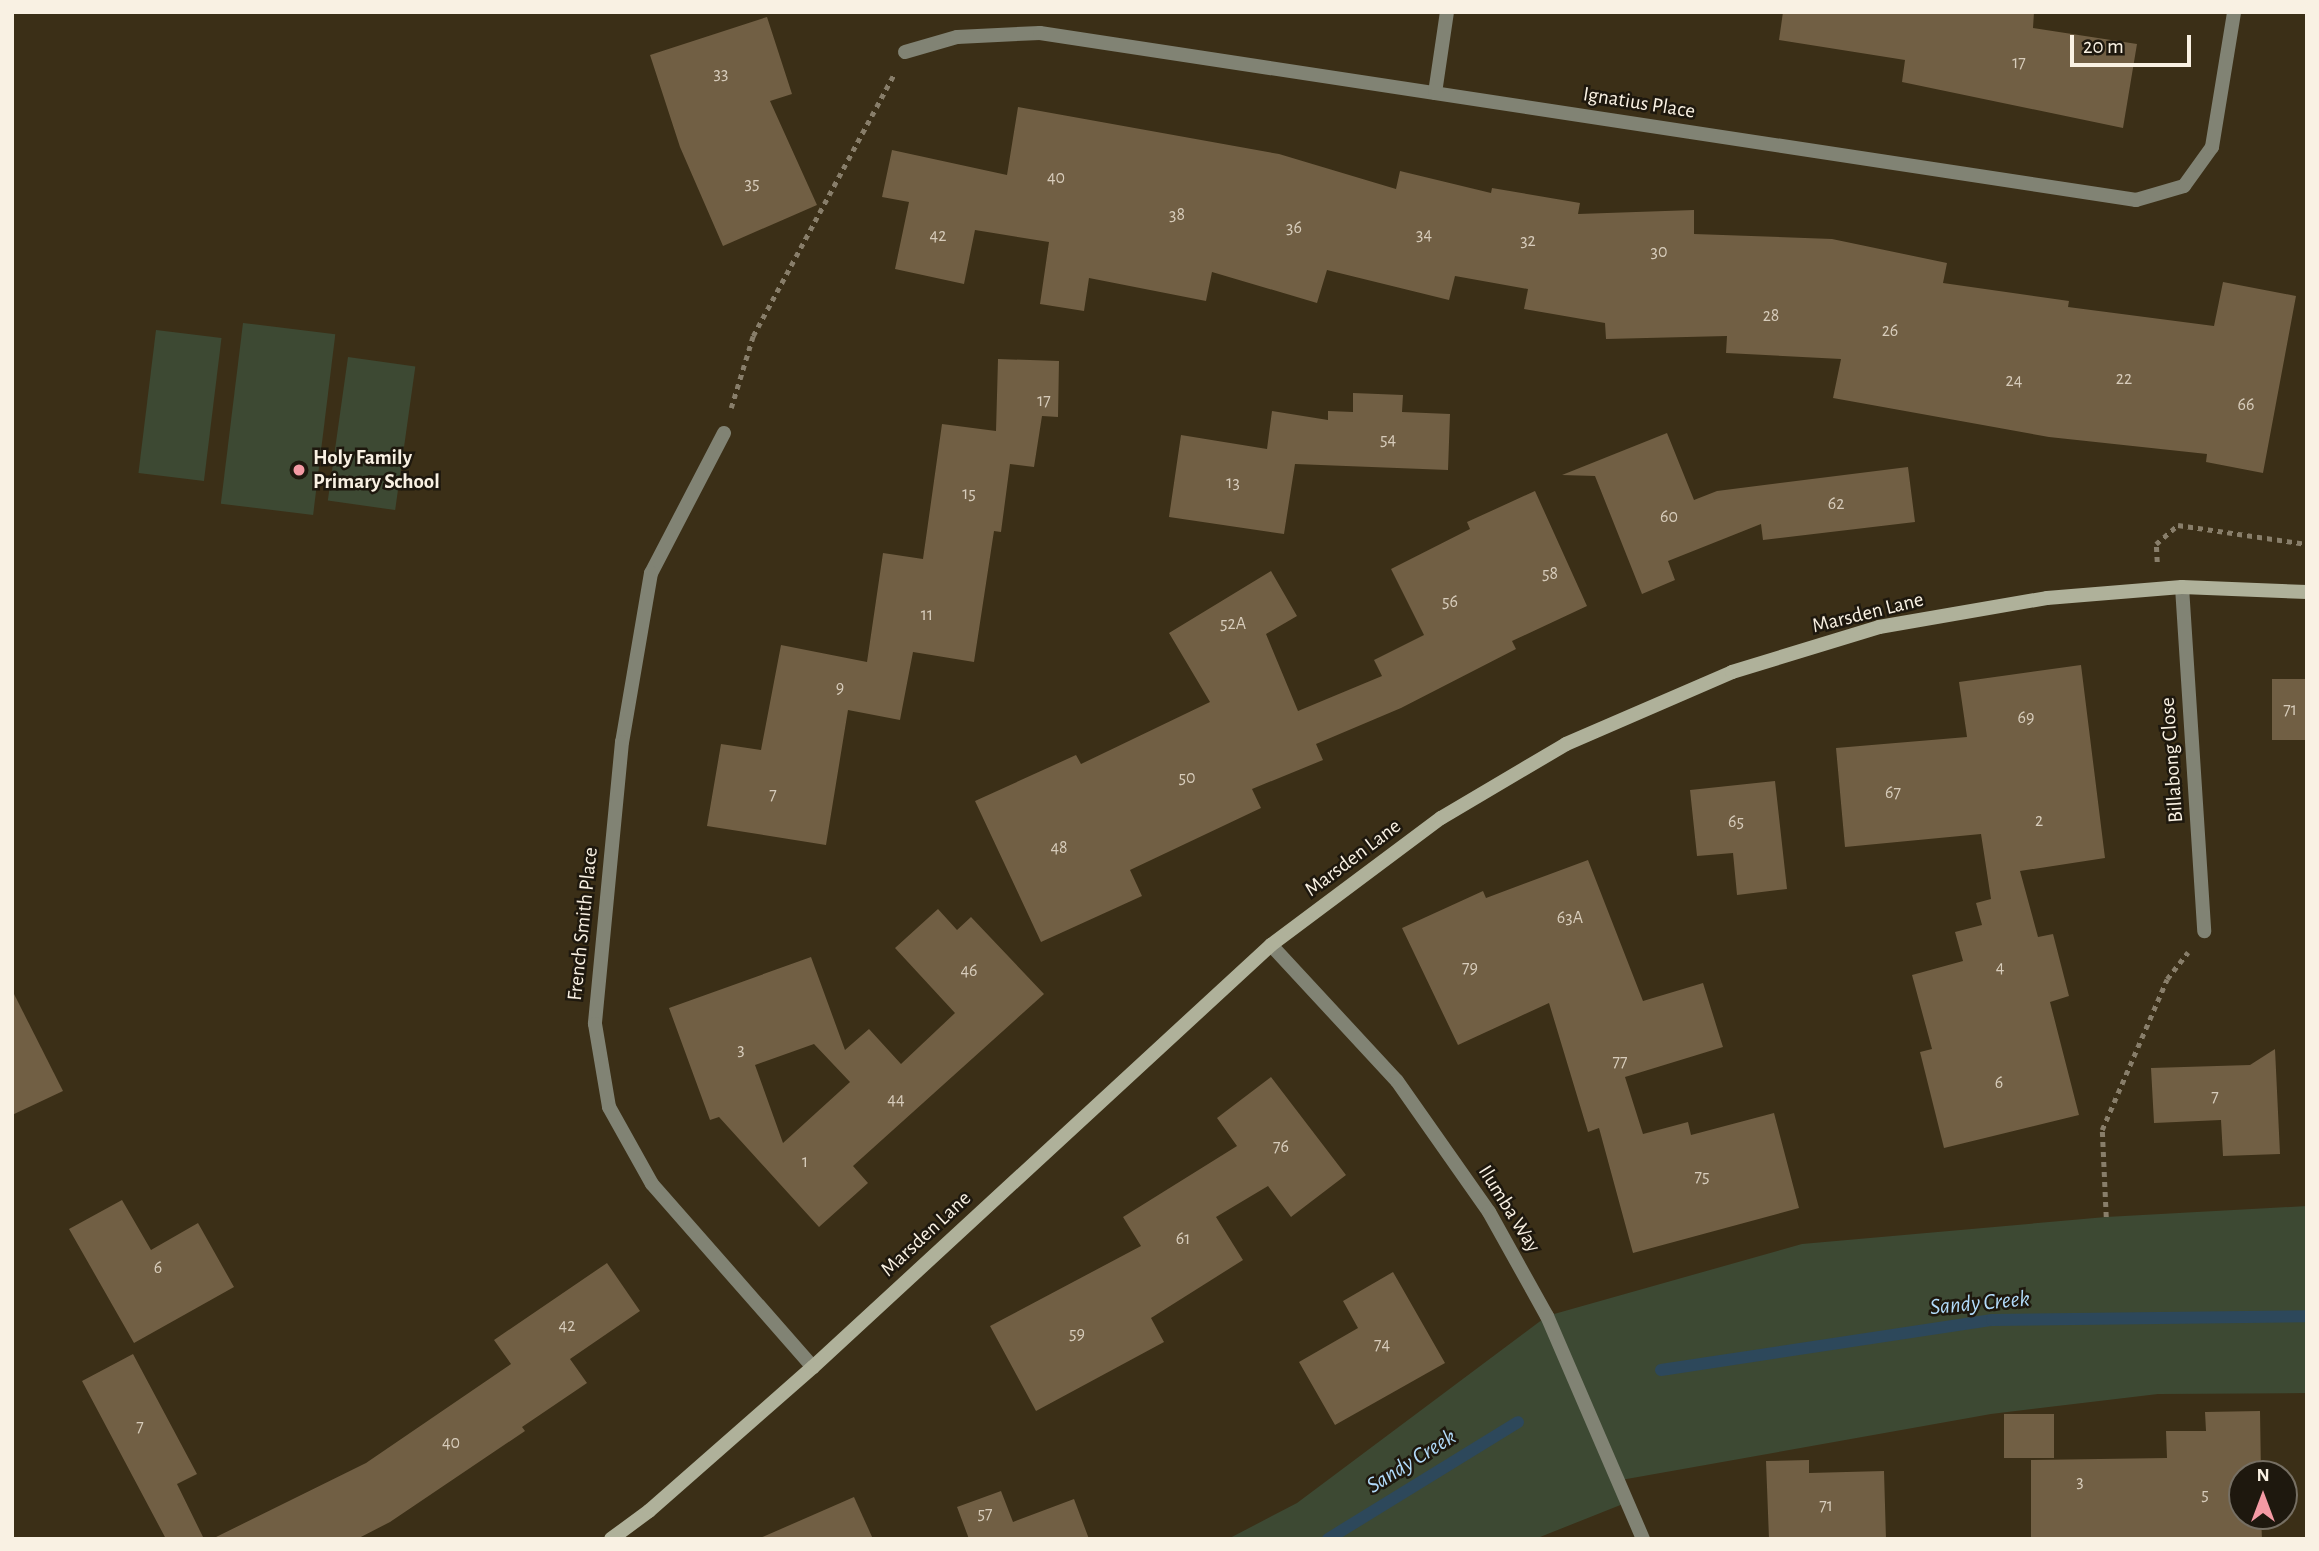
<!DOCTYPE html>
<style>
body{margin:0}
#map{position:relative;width:2319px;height:1551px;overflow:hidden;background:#3b2f17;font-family:"Alegreya Sans",sans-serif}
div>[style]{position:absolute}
.green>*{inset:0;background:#3d4933;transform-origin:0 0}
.stream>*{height:12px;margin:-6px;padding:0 6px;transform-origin:6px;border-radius:6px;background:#2d485b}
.building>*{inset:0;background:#715f44;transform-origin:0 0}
.path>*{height:4.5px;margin-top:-2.25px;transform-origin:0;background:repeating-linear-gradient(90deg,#887e6a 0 5px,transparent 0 10px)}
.minor>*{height:14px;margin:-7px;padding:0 7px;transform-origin:7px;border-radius:7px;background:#818374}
.tertiary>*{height:14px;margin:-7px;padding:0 7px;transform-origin:7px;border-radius:7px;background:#818374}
.secondary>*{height:14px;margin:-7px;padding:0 7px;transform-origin:7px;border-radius:7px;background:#afb19a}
.dots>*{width:19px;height:19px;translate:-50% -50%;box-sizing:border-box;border:4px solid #1e180e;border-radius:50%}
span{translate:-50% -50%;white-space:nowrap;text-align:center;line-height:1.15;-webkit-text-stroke:5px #1e180e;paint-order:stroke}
.number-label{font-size:18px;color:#d7ccbb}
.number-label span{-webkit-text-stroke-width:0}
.street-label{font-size:21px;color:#f9f1e3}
.poi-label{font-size:21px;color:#f9f1e3;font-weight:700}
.left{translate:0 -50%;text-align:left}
.water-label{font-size:23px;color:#b1daf9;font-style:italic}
.frame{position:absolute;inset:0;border:14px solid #f9f1e3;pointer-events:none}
.north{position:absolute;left:2228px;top:1460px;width:70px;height:70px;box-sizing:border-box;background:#1e180e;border:2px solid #766f63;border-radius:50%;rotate:0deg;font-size:19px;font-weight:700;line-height:28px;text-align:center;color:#f9f1e3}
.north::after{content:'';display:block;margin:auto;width:24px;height:32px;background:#f49aa4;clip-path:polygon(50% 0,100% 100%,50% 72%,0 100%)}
.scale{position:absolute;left:2070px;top:35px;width:121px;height:32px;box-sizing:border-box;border:4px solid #f9f1e3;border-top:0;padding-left:9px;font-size:21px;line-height:24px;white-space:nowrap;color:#f9f1e3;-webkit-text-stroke:5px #1e180e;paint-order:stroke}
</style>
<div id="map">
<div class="green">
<div style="left:243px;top:323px;width:93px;height:182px;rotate:7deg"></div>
<div style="left:156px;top:330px;width:66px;height:144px;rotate:7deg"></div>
<div style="left:348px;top:357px;width:68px;height:145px;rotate:8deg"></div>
<div style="clip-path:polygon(2307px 1206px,2307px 1393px,2158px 1394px,1991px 1414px,1621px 1480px,1628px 1502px,1535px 1539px,1228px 1539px,1297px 1503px,1547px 1316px,1802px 1244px,2106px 1217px)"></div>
</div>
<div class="stream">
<div style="left:1661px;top:1370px;width:335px;rotate:-8.6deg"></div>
<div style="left:1992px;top:1320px;width:315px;rotate:-0.7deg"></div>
<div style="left:1328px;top:1539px;width:223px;rotate:-31.6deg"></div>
</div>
<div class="building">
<div style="clip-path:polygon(1783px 12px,2034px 12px,2033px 28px,2137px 44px,2123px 128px,1902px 82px,1905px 60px,1779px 40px)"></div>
<div style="clip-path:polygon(767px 17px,792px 94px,770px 101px,817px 205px,723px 246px,680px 147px,650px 55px)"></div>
<div style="clip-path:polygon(1018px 107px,1279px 154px,1396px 189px,1400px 171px,1491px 193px,1492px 188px,1580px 203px,1578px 214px,1694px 210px,1694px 234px,1832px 239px,1947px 263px,1943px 283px,2069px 301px,2068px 307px,2214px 326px,2223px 282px,2296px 296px,2263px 473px,2206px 462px,2207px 454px,2049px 437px,1833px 398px,1841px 359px,1726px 353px,1727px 336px,1606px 339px,1605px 323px,1524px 309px,1528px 289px,1455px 276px,1449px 300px,1327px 270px,1317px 303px,1212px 272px,1206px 301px,1089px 278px,1084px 311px,1040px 304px,1049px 242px,975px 230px,964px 284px,895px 269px,909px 202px,882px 197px,892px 150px,1007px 175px)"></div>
<div style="clip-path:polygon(998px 359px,1059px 361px,1058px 417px,1042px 416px,1034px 467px,1010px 464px,1001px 532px,994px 531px,974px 662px,913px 652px,900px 720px,848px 710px,826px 845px,707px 826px,721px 744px,761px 750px,781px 645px,867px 662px,883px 553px,923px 559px,942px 424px,996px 431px)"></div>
<div style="clip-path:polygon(1353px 393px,1403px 395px,1402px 412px,1450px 414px,1448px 470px,1295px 464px,1284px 534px,1169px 517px,1181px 435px,1267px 449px,1272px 411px,1328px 420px,1328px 411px,1353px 412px)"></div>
<div style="clip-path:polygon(1667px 433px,1694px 500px,1717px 491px,1908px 467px,1915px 522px,1763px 540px,1761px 524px,1668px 561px,1675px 580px,1642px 594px,1595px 476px,1562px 475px)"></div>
<div style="clip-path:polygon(1535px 491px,1587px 606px,1512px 641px,1516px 649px,1401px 708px,1316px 744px,1323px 760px,1252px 789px,1261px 808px,1130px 870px,1142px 896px,1041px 942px,975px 801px,1076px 755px,1081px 764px,1210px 702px,1169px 633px,1271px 571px,1297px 616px,1266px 634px,1298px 711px,1382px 676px,1374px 660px,1424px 635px,1391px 569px,1470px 529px,1467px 522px)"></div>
<div style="clip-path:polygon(2081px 665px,2105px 858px,2020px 871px,2038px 937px,2053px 934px,2069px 996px,2050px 1002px,2079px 1115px,1944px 1148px,1920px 1052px,1932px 1049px,1912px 975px,1963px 961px,1955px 932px,1982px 925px,1976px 903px,1991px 899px,1981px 834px,1845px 847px,1836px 748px,1967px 737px,1959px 682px)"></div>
<div style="left:2307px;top:679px;width:61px;height:35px;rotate:90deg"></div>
<div style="clip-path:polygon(1775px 781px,1787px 889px,1737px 895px,1733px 853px,1697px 856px,1690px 790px)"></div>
<div style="clip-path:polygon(1588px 860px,1643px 1001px,1703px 983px,1723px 1047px,1625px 1077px,1643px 1134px,1688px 1122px,1691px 1135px,1774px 1113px,1799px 1208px,1633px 1253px,1599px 1128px,1588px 1132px,1549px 1003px,1458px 1045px,1402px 928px,1483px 891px,1486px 898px)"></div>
<div style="clip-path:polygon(evenodd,938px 909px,957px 930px,971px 917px,1044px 994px,853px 1166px,868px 1183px,819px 1227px,719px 1117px,710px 1120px,669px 1008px,811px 957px,845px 1050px,869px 1029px,901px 1064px,955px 1013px,895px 948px,938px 909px,814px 1044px,850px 1082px,783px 1143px,755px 1065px,814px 1044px)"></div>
<div style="clip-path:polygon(12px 990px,63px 1091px,12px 1115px)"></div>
<div style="clip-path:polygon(2275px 1049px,2280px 1154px,2223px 1156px,2221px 1120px,2154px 1123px,2151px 1068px,2250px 1065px)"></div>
<div style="clip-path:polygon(1271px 1077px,1346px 1175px,1291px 1217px,1268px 1186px,1216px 1217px,1243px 1260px,1151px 1318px,1164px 1342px,1036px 1411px,990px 1326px,1141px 1246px,1123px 1217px,1237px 1146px,1217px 1118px)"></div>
<div style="clip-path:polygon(122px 1200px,151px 1250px,198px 1223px,234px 1287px,134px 1343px,69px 1229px)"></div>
<div style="clip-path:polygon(607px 1263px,640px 1311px,570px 1359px,587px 1383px,522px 1427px,525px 1431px,390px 1522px,357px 1539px,212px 1539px,366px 1463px,511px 1364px,494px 1340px)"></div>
<div style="clip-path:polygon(1393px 1272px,1445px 1363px,1335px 1425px,1299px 1362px,1358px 1328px,1343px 1301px)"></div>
<div style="clip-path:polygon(133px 1354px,197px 1474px,177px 1484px,204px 1539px,166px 1539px,82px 1381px)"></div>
<div style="clip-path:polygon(2260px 1411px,2261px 1474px,2242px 1474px,2242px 1516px,2261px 1516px,2262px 1539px,2031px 1539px,2031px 1460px,2167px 1458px,2166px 1431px,2206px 1431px,2205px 1412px)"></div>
<div style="left:2054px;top:1414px;width:44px;height:50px;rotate:90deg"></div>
<div style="clip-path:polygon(1809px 1460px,1809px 1473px,1884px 1471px,1886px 1539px,1769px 1539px,1766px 1461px)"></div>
<div style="clip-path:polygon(1001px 1491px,1013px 1522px,1074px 1499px,1089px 1539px,969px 1539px,957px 1507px)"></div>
<div style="clip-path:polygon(854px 1497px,873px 1539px,758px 1539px)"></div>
</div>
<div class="path">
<div style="left:731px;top:408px;width:75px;rotate:-73deg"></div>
<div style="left:753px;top:336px;width:298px;rotate:-61.7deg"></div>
<div style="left:2157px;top:562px;width:18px;rotate:-93deg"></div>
<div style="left:2156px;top:544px;width:29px;rotate:-41deg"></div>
<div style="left:2178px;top:525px;width:130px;rotate:8.4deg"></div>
<div style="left:2106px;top:1217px;width:87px;rotate:-92.6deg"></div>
<div style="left:2102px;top:1130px;width:164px;rotate:-66.7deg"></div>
<div style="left:2167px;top:979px;width:34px;rotate:-52deg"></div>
</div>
<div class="minor">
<div style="left:905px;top:52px;width:54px;rotate:-16.1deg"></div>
<div style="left:957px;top:37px;width:83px;rotate:-2.8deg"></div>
<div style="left:1040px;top:33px;width:1109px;rotate:8.66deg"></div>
<div style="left:2136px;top:200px;width:50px;rotate:-16.3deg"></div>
<div style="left:2184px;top:186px;width:48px;rotate:-54.3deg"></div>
<div style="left:2212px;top:147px;width:137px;rotate:-80.7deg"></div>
<div style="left:1435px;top:93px;width:82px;rotate:-81.6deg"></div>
<div style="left:724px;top:433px;width:158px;rotate:117.5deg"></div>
<div style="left:651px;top:573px;width:171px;rotate:99.7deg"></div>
<div style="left:622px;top:742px;width:283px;rotate:95.5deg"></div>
<div style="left:595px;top:1024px;width:84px;rotate:80.4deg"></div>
<div style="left:609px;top:1107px;width:88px;rotate:60.8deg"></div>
<div style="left:652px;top:1184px;width:244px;rotate:48.7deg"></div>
<div style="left:2182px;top:587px;width:345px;rotate:86.3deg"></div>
</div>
<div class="tertiary">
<div style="left:1271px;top:945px;width:185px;rotate:47.2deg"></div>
<div style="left:1397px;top:1081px;width:160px;rotate:54.9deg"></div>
<div style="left:1489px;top:1212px;width:119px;rotate:60.9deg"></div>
<div style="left:1547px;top:1316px;width:243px;rotate:66.7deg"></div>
</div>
<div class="secondary">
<div style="left:611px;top:1539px;width:47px;rotate:-36.4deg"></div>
<div style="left:649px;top:1511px;width:218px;rotate:-41.3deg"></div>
<div style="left:813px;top:1367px;width:623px;rotate:-42.66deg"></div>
<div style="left:1271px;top:945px;width:212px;rotate:-36.8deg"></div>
<div style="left:1441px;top:818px;width:145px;rotate:-30.6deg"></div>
<div style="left:1566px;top:744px;width:181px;rotate:-23.4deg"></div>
<div style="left:1732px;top:672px;width:154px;rotate:-17deg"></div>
<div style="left:1879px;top:627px;width:170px;rotate:-9.8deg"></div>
<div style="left:2047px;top:598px;width:135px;rotate:-4.7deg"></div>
<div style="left:2182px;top:587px;width:125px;rotate:2.3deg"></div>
</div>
<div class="dots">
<div style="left:299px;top:470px;background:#f49aa4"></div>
</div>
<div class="number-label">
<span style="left:2019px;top:63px">17</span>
<span style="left:721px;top:74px">33</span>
<span style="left:1056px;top:178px">40</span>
<span style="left:752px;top:184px">35</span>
<span style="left:1177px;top:215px">38</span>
<span style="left:1294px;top:228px">36</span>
<span style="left:1424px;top:235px">34</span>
<span style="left:938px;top:236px">42</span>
<span style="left:1528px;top:241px">32</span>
<span style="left:1659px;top:252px">30</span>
<span style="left:1771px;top:316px">28</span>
<span style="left:1890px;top:331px">26</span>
<span style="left:2124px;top:379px">22</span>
<span style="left:2014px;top:381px">24</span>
<span style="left:1044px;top:401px">17</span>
<span style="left:2246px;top:405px">66</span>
<span style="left:1388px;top:440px">54</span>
<span style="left:1233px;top:483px">13</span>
<span style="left:969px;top:494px">15</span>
<span style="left:1836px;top:504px">62</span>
<span style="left:1669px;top:517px">60</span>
<span style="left:1550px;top:574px">58</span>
<span style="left:1450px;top:602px">56</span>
<span style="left:927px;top:615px">11</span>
<span style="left:1233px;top:624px">52A</span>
<span style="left:840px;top:688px">9</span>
<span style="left:2290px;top:710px">71</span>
<span style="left:2026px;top:718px">69</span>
<span style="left:1187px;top:778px">50</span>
<span style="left:1893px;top:793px">67</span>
<span style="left:773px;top:795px">7</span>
<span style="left:2039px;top:821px">2</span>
<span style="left:1736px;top:822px">65</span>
<span style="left:1059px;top:848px">48</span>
<span style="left:1570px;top:918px">63A</span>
<span style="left:1470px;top:968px">79</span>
<span style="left:2000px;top:968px">4</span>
<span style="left:969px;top:971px">46</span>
<span style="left:741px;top:1050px">3</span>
<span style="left:1620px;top:1062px">77</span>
<span style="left:1999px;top:1083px">6</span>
<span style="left:2215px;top:1097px">7</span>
<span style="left:896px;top:1100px">44</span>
<span style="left:1281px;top:1147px">76</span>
<span style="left:805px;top:1162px">1</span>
<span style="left:1702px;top:1177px">75</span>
<span style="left:1183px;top:1239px">61</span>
<span style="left:158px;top:1268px">6</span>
<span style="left:567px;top:1326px">42</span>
<span style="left:1077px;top:1334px">59</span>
<span style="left:1382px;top:1345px">74</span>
<span style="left:140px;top:1427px">7</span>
<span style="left:451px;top:1443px">40</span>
<span style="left:2080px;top:1482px">3</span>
<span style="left:2205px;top:1495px">5</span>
<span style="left:1826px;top:1506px">71</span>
<span style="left:985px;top:1514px">57</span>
</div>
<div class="street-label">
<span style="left:1639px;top:103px;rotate:9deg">Ignatius Place</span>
<span style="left:1868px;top:613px;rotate:-14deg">Marsden Lane</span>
<span style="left:2172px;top:760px;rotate:-94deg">Billabong Close</span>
<span style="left:1353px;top:858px;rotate:-37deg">Marsden Lane</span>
<span style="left:583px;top:924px;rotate:-84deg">French Smith Place</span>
<span style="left:1509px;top:1209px;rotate:58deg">Ilumba Way</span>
<span style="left:926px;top:1234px;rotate:-43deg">Marsden Lane</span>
</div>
<div class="poi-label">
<span class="left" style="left:313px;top:470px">Holy Family<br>Primary School</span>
</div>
<div class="water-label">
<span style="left:1980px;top:1304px;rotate:-5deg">Sandy Creek</span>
<span style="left:1412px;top:1462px;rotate:-32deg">Sandy Creek</span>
</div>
<div class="frame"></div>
<div class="north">N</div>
<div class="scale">20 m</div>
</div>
